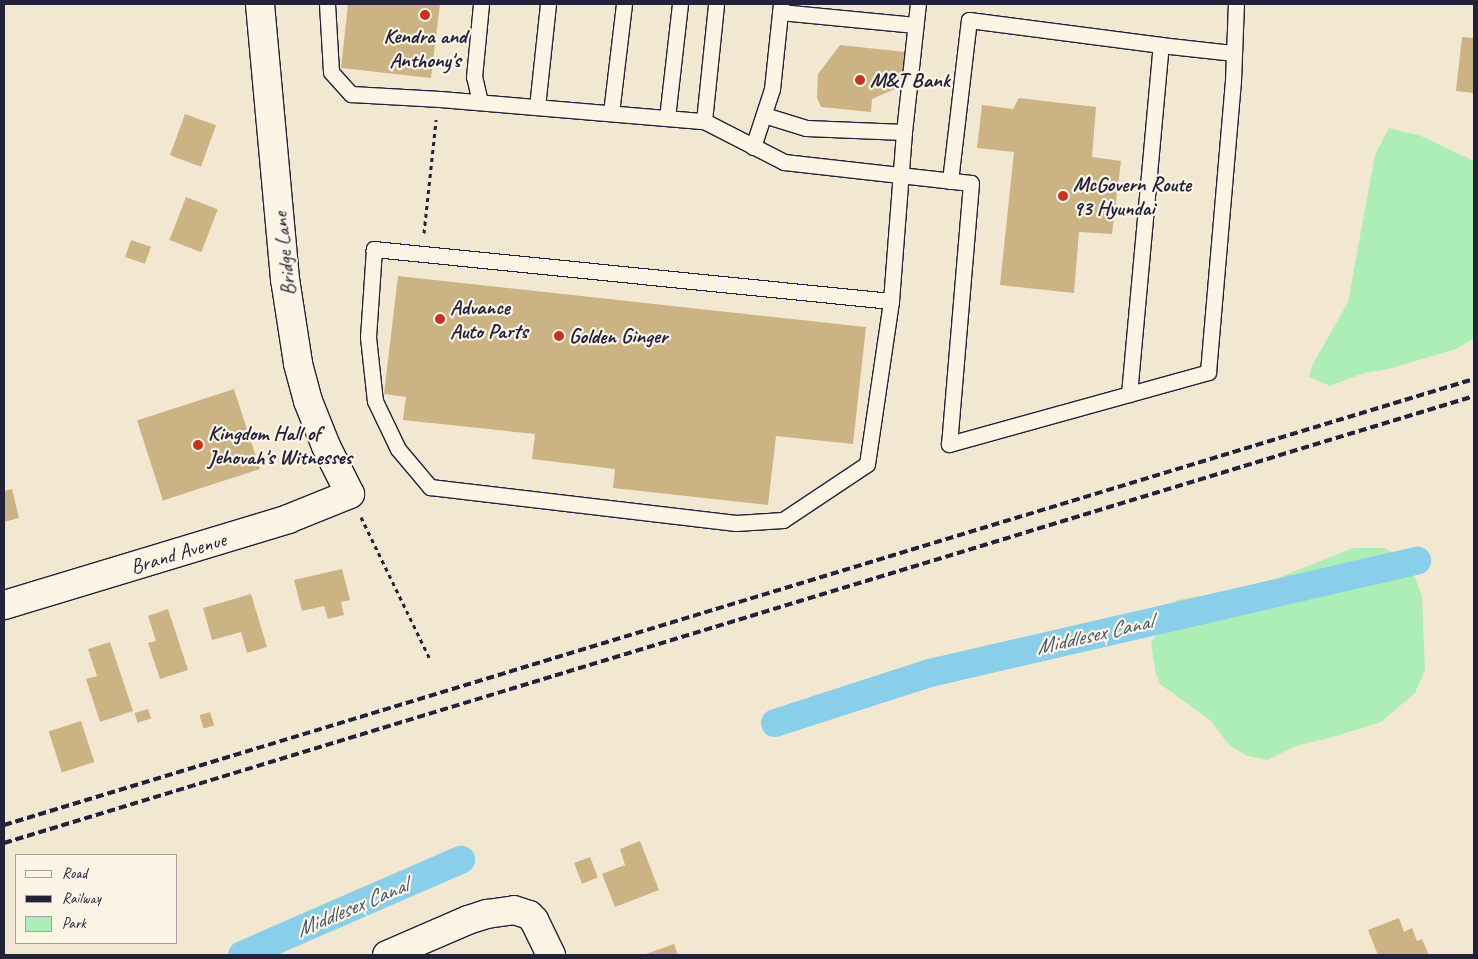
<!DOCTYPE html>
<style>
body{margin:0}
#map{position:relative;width:1478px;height:959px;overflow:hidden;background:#f2e8d1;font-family:Caveat,sans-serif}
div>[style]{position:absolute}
.green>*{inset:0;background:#adeeb6}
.canal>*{height:28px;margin:-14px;padding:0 14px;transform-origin:14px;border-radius:14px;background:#89cfea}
.building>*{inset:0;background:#ccb383;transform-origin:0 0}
.path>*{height:3px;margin-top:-1.5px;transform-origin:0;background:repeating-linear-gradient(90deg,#22223b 0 4px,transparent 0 8px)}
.roads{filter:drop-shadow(1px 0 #22223b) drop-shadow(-1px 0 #22223b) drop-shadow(0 1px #22223b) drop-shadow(0 -1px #22223b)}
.lane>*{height:15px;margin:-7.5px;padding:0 7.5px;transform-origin:7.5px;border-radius:7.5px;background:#fcf5e5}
.street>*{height:28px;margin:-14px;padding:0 14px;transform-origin:14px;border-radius:14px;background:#fcf5e5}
.rail>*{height:4px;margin-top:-2px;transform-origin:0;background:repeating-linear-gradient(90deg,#22223b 0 8px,transparent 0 12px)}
.dots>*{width:14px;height:14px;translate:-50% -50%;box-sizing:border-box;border:2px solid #fcf5e5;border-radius:50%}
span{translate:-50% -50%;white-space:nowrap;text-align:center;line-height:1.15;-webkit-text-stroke:4.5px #fcf5e5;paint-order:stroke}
.poi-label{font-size:21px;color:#22223b;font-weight:700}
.left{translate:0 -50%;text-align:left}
.street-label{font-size:21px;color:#22223b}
.water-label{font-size:22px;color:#415670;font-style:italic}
.frame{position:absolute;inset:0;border:5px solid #22223b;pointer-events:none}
.legend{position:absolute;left:15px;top:854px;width:162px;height:90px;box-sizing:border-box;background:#fcf5e5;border:1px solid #a5a1a1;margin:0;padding:6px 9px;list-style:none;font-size:15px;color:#22223b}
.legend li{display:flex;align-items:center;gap:10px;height:25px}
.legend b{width:25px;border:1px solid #a5a1a1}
</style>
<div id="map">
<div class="green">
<div style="clip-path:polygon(1389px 128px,1421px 136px,1474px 161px,1474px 338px,1456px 349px,1389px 369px,1364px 373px,1330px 386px,1309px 377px,1312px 366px,1348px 302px,1375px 155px)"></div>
<div style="clip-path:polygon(1353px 548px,1384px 548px,1402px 557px,1414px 575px,1422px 596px,1425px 670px,1415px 693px,1381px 722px,1333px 737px,1299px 745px,1267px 760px,1247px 756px,1229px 745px,1210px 720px,1160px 684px,1156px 674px,1151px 644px,1170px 607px,1177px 600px,1253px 588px)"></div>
</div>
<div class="canal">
<div style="left:775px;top:723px;width:163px;rotate:-17.9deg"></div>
<div style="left:930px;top:673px;width:500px;rotate:-13deg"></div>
<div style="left:242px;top:955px;width:239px;rotate:-23.5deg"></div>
</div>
<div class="building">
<div style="clip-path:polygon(348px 4px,440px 4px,431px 78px,341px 68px)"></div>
<div style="clip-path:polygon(1462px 37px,1474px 38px,1474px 93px,1456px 91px)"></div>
<div style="clip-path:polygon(840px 45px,905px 52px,902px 86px,872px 99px,871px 112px,821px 107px,817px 98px,818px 74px)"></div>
<div style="clip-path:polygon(1019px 98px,1096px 107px,1092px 157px,1121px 161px,1112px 234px,1079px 232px,1074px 293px,1000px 285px,1014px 152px,977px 148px,982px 105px,1013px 109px)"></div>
<div style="left:185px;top:114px;width:33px;height:44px;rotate:20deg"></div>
<div style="left:186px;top:197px;width:34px;height:46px;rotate:21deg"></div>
<div style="left:131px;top:240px;width:21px;height:18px;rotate:19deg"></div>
<div style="clip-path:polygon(398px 276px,866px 327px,853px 444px,776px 436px,768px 505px,613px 488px,615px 469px,532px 459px,535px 434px,403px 420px,406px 397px,384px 394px)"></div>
<div style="left:234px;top:389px;width:84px;height:102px;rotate:72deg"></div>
<div style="clip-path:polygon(12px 489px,19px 518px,4px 522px,4px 491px)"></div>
<div style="clip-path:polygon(342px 569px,350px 600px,341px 602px,344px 615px,328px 619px,324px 606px,302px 611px,294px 580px)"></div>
<div style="clip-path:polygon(251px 594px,267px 647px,247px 653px,241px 632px,212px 640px,203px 608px)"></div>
<div style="clip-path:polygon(168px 609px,188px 670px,160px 679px,148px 643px,156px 641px,148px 616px)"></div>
<div style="clip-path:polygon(110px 642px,133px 711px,100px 722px,86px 679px,97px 676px,88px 649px)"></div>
<div style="left:148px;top:709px;width:10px;height:14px;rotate:73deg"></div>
<div style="left:210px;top:712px;width:14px;height:11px;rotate:73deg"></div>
<div style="left:81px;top:721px;width:43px;height:34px;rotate:72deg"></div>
<div style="clip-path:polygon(640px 841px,659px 890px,615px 907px,602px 874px,625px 865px,620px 849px)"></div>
<div style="left:590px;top:857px;width:22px;height:17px;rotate:69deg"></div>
<div style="clip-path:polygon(1399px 918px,1404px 932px,1412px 928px,1417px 941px,1422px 939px,1429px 955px,1378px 955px,1368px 930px)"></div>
<div style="clip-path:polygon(674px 944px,678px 955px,643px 955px)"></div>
</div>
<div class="path">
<div style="left:424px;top:233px;width:114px;rotate:-83.9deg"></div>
<div style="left:361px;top:517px;width:160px;rotate:64.1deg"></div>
</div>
<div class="roads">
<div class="lane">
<div style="left:327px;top:4px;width:68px;rotate:86.6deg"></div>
<div style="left:331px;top:72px;width:30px;rotate:48deg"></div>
<div style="left:351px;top:94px;width:89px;rotate:3.2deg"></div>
<div style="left:440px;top:99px;width:265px;rotate:4.8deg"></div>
<div style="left:704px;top:121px;width:90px;rotate:27.1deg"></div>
<div style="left:784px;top:162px;width:188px;rotate:6.4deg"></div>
<div style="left:971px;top:183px;width:262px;rotate:94.8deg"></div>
<div style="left:949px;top:444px;width:269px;rotate:-15.5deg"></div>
<div style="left:1208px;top:372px;width:292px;rotate:-85.1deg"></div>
<div style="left:1233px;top:81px;width:77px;rotate:-87.8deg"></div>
<div style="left:780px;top:12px;width:136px;rotate:5.5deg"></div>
<div style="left:480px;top:102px;width:26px;rotate:-103deg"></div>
<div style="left:474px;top:77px;width:73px;rotate:-84.5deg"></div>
<div style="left:537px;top:107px;width:104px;rotate:-83.9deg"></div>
<div style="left:611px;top:113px;width:110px;rotate:-83.2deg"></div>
<div style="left:764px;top:115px;width:44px;rotate:17.2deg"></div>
<div style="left:806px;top:128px;width:98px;rotate:2.3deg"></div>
<div style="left:667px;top:118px;width:115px;rotate:-83.5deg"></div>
<div style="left:704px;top:121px;width:118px;rotate:-84.1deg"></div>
<div style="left:753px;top:147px;width:61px;rotate:-71.9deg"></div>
<div style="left:772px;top:89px;width:85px;rotate:-84deg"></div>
<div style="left:950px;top:181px;width:162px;rotate:-83.3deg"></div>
<div style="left:969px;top:20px;width:194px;rotate:7.4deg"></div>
<div style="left:891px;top:301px;width:520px;rotate:-174.26deg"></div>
<div style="left:374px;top:249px;width:88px;rotate:93.9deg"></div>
<div style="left:368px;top:337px;width:64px;rotate:83.8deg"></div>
<div style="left:375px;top:401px;width:53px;rotate:64.4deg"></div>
<div style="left:398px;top:449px;width:50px;rotate:49.9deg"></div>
<div style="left:430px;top:487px;width:308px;rotate:6.7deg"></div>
<div style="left:736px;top:523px;width:47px;rotate:-3.7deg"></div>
<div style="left:783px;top:520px;width:101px;rotate:-33.7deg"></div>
<div style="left:867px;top:464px;width:165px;rotate:-81.6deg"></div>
<div style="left:891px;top:301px;width:169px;rotate:-85.6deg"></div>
<div style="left:904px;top:132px;width:129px;rotate:-83.8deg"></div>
<div style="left:1129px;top:394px;width:350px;rotate:-84.8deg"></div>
<div style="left:1161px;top:45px;width:73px;rotate:6.3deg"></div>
</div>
<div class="street">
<div style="left:4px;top:605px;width:297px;rotate:-16.8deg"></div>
<div style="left:288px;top:519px;width:67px;rotate:-22deg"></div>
<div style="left:350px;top:494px;width:54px;rotate:-116.6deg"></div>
<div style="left:326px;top:446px;width:48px;rotate:-111.8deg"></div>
<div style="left:308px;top:401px;width:39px;rotate:-105deg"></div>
<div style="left:298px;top:363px;width:85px;rotate:-98.8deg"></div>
<div style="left:285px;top:279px;width:276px;rotate:-95.2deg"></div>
<div style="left:387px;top:955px;width:88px;rotate:-23.4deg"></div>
<div style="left:468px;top:920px;width:20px;rotate:-18deg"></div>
<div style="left:487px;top:914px;width:27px;rotate:-8deg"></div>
<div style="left:514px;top:910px;width:16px;rotate:18deg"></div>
<div style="left:529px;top:915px;width:7px;rotate:45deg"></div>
<div style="left:534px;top:920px;width:39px;rotate:64deg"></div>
</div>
</div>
<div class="rail">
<div style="left:4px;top:825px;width:1536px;rotate:-16.88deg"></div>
<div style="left:4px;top:843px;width:1536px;rotate:-16.91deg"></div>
</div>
<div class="dots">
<div style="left:425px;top:15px;background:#c8321e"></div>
<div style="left:860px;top:80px;background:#c8321e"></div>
<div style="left:1063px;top:196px;background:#c8321e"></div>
<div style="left:440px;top:319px;background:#c8321e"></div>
<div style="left:559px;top:336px;background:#c8321e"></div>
<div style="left:198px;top:445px;background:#c8321e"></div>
</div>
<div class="poi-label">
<span style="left:425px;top:48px">Kendra and<br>Anthony's</span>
<span class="left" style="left:870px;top:80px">M&amp;T Bank</span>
<span class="left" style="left:1073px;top:196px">McGovern Route<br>93 Hyundai</span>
<span class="left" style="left:450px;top:319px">Advance<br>Auto Parts</span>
<span class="left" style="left:569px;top:336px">Golden Ginger</span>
<span class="left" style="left:208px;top:445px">Kingdom Hall of<br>Jehovah's Witnesses</span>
</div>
<div class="street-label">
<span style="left:284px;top:254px;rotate:-96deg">Bridge Lane</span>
<span style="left:178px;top:553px;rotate:-17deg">Brand Avenue</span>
</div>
<div class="water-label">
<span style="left:1094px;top:635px;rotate:-13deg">Middlesex Canal</span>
<span style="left:352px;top:908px;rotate:-23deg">Middlesex Canal</span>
</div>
<div class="frame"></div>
<ul class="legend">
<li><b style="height:6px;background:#fcf5e5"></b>Road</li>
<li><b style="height:6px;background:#22223b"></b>Railway</li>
<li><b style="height:14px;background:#adeeb6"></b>Park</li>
</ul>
</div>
